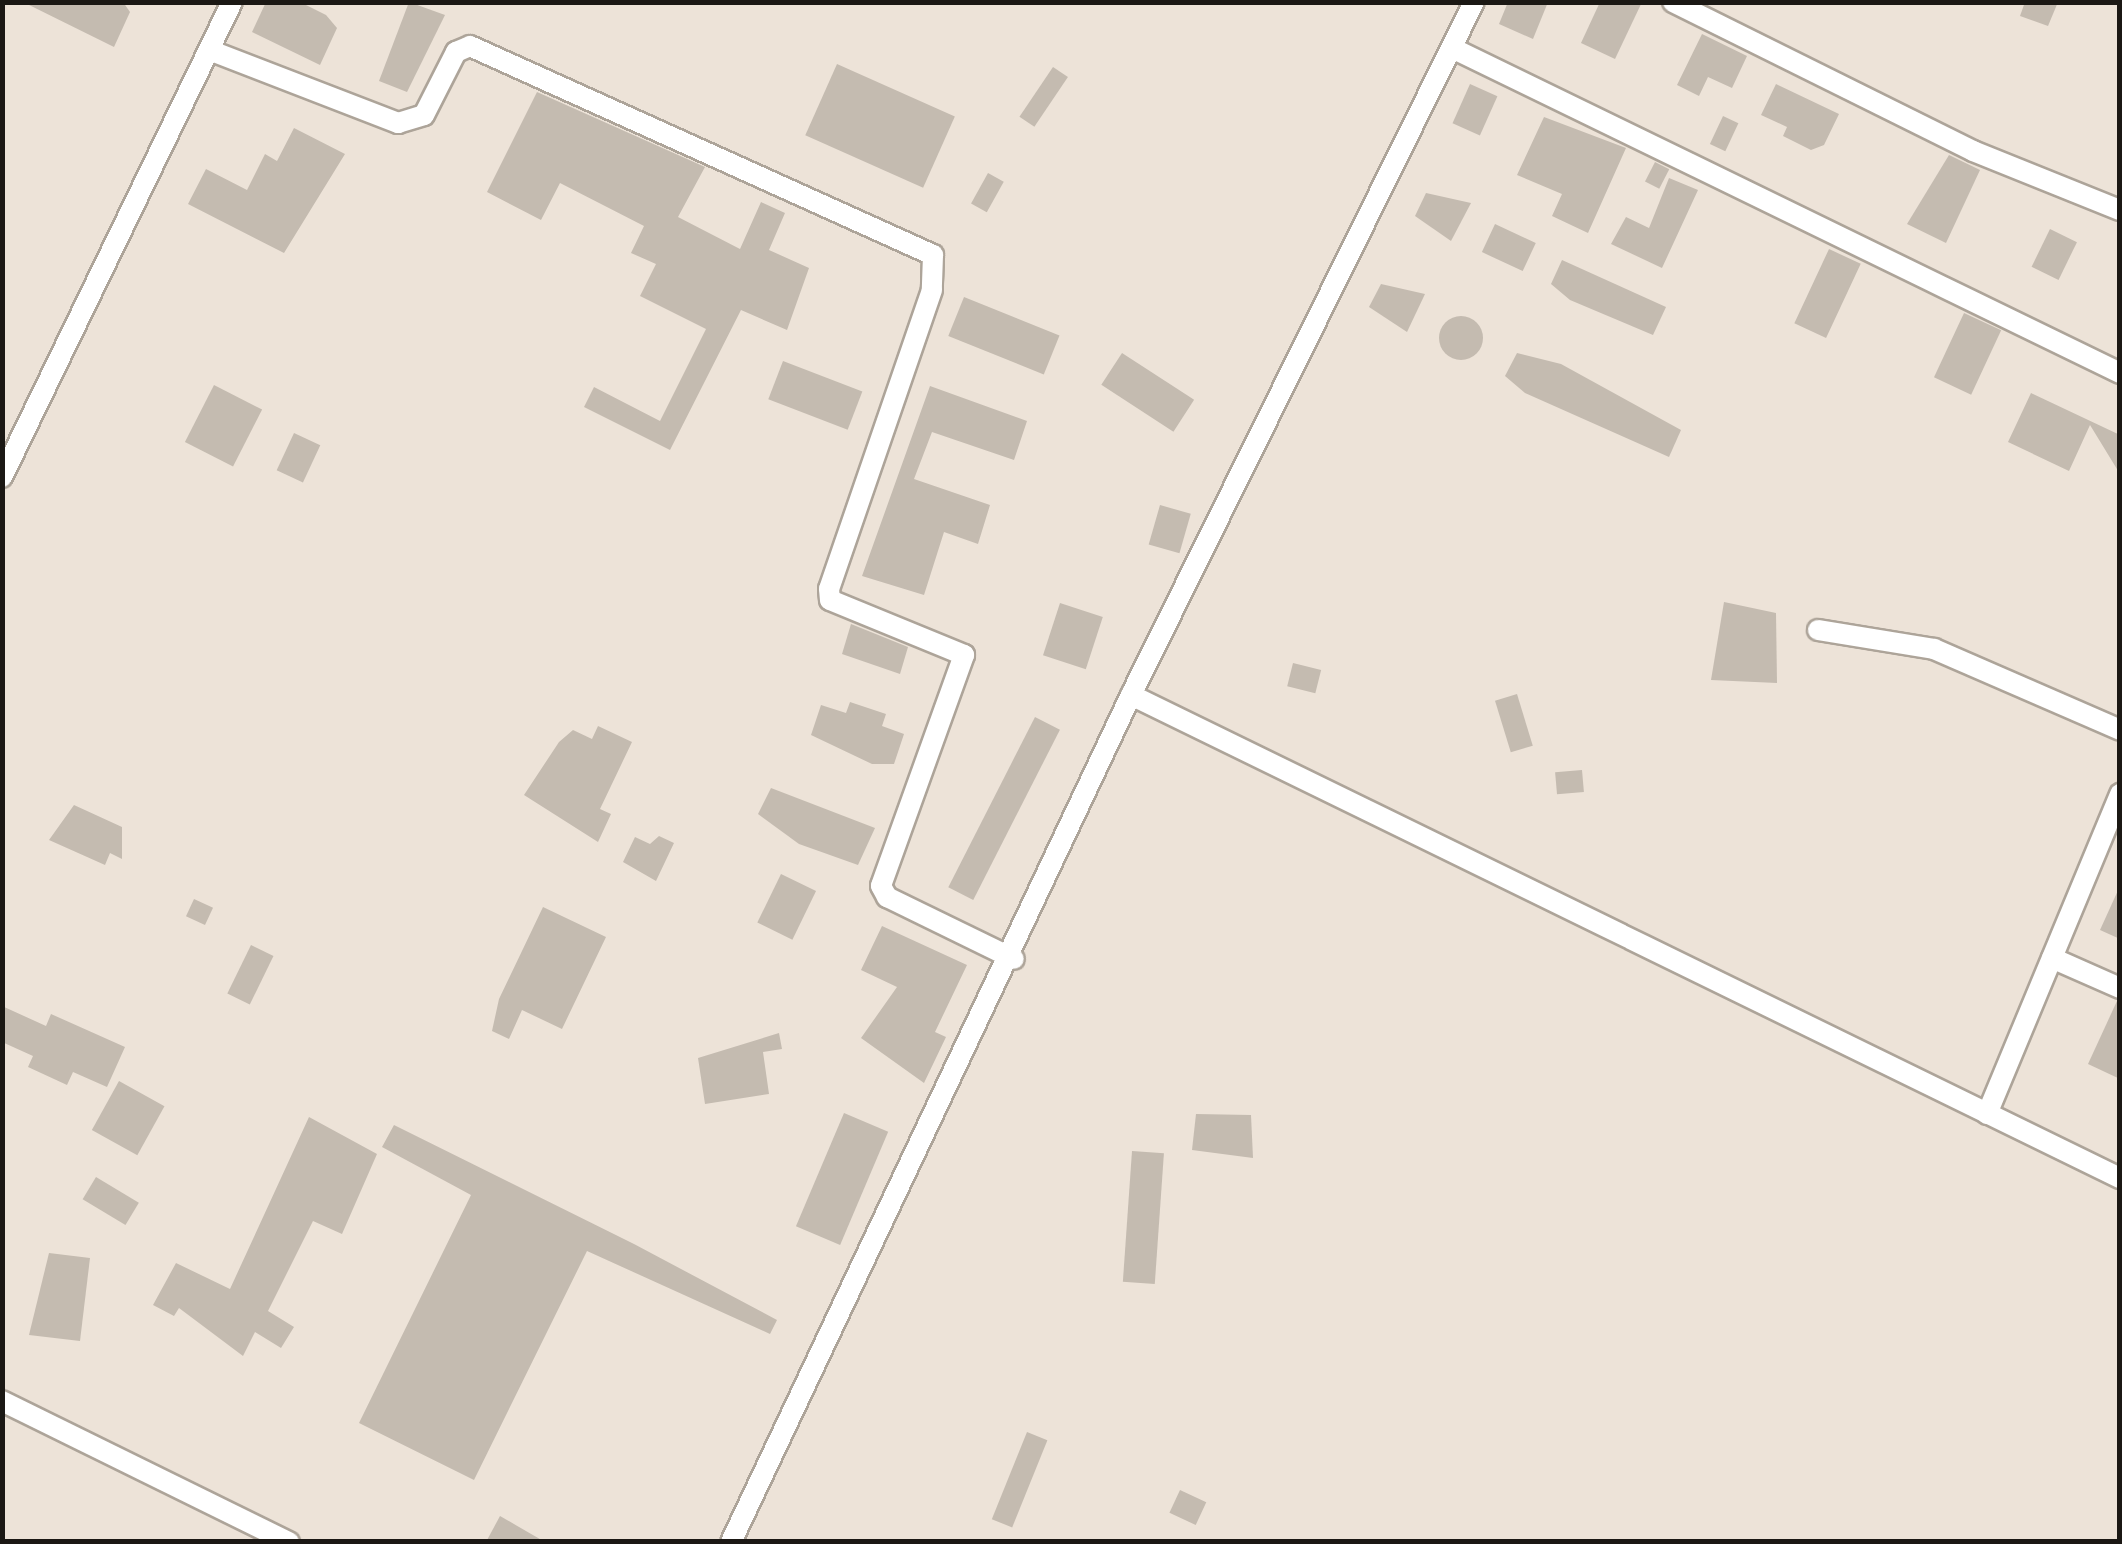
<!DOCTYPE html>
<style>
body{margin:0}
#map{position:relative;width:2122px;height:1544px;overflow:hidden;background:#ede3d8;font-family:"PT Sans Narrow",sans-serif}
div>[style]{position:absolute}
.building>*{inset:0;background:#c4bbb0;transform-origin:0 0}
.round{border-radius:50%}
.roads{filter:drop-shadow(2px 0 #ada499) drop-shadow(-2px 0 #ada499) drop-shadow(0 2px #ada499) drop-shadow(0 -2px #ada499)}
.street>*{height:20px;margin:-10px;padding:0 10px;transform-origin:10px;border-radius:10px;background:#fff}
span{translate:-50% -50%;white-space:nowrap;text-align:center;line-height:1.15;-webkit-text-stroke:10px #ede3d8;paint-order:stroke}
.frame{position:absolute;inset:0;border:5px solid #1b1814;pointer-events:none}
</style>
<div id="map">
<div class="building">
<div style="clip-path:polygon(23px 2px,123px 2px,130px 12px,114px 47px)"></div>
<div style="clip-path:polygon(266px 2px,300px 2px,326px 15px,337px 28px,320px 65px,252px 32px)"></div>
<div style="clip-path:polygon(409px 2px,445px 15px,407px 92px,379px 81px)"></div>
<div style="clip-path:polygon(1508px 2px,1548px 2px,1533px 39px,1499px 24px)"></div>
<div style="clip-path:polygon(1600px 2px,1642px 2px,1615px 59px,1581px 43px)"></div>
<div style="clip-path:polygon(2025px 2px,2058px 2px,2048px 26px,2020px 16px)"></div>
<div style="clip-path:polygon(1702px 34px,1747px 56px,1732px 88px,1708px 77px,1699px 96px,1677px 85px)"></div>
<div style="left:837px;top:64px;width:129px;height:78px;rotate:24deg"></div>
<div style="left:1053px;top:67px;width:18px;height:60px;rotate:34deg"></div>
<div style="left:1470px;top:84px;width:30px;height:43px;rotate:24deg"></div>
<div style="clip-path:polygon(1776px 84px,1839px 114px,1824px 145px,1811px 150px,1783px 136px,1787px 127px,1761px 115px)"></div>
<div style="clip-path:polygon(537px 92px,705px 167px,678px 217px,740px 249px,761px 202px,785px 213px,769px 250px,809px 268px,787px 330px,741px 310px,670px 450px,584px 407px,594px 387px,660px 421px,706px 329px,640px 296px,656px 264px,631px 253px,644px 226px,560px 183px,541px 220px,487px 192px)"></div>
<div style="left:1723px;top:116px;width:17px;height:31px;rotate:25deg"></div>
<div style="clip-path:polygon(1544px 117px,1626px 148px,1588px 233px,1552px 216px,1562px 194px,1517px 175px)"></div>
<div style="clip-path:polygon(294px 128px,345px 154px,284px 253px,188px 204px,206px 169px,247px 190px,265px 154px,277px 161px)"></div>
<div style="clip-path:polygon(1949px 155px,1980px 170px,1946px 243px,1907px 224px)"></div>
<div style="left:1655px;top:162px;width:16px;height:22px;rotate:27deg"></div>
<div style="left:988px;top:173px;width:18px;height:35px;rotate:29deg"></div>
<div style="clip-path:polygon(1669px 178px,1698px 190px,1662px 268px,1611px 244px,1626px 217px,1649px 228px)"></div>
<div style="clip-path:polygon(1426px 193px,1471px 203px,1451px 241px,1415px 216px)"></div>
<div style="left:1495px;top:224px;width:45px;height:31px;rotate:25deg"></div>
<div style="left:2050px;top:229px;width:30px;height:42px;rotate:26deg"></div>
<div style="left:1829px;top:249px;width:35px;height:82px;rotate:25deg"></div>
<div style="clip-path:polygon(1562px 260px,1666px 307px,1653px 335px,1570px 300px,1551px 284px)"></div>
<div style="clip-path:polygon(1381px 284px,1425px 294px,1407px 332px,1369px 307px)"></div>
<div style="left:964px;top:297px;width:103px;height:42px;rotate:22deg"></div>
<div style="left:1964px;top:313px;width:41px;height:71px;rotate:25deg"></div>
<div class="round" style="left:1439px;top:316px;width:44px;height:44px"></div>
<div style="left:1122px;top:353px;width:86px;height:38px;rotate:33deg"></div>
<div style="clip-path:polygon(1517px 353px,1561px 364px,1681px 430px,1669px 457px,1525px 393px,1505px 376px)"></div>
<div style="left:783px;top:361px;width:85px;height:41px;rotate:21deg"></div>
<div style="left:214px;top:385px;width:54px;height:64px;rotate:27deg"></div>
<div style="clip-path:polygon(930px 386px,1027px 421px,1014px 460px,932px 432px,914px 479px,990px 505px,978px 544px,944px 532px,924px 595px,862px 576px)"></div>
<div style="clip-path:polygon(2031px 393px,2120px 435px,2120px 474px,2090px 425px,2069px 471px,2008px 442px)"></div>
<div style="left:294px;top:433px;width:29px;height:41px;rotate:25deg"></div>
<div style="left:1160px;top:505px;width:32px;height:41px;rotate:16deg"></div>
<div style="clip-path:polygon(1724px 602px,1776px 613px,1777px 683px,1711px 680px)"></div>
<div style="left:1060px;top:603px;width:45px;height:55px;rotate:18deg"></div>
<div style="clip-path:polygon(851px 624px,908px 647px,900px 674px,842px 654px)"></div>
<div style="left:1293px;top:663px;width:29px;height:24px;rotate:14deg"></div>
<div style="left:1517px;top:694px;width:54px;height:23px;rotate:73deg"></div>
<div style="clip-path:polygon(850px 702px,886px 714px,882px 726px,904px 734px,894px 764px,872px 764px,811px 735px,821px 705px,846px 713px)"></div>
<div style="left:1035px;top:717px;width:28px;height:191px;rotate:27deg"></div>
<div style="clip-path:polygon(598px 726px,632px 742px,600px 809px,611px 814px,598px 842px,524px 795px,559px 742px,573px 730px,592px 739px)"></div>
<div style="left:1582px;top:770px;width:22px;height:27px;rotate:85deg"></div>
<div style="clip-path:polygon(771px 788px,875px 828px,858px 865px,799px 844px,758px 814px)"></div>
<div style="clip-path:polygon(74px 805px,122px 827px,122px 859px,110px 853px,105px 865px,49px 840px)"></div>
<div style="clip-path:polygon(659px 836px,674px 843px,656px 881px,623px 862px,635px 837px,650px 844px)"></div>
<div style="left:781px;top:874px;width:39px;height:54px;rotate:26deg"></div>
<div style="clip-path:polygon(2120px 886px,2120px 939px,2100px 930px)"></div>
<div style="left:194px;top:899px;width:21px;height:19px;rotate:25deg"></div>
<div style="clip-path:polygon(543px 907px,606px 937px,562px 1029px,522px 1010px,509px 1039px,492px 1031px,499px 999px)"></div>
<div style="clip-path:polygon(882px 926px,967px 965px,935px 1032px,946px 1037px,924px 1083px,861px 1038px,897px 987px,861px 970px)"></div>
<div style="left:251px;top:945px;width:25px;height:54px;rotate:26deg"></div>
<div style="clip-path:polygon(2117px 1001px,2120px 1002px,2120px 1079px,2088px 1064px)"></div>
<div style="clip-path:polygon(2px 1006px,46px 1026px,51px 1014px,125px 1047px,107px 1087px,73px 1072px,67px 1085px,28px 1067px,33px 1056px,2px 1042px)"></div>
<div style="clip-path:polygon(779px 1033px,782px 1049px,763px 1052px,769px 1094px,705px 1104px,698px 1058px)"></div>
<div style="left:119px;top:1081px;width:52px;height:56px;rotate:29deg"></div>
<div style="left:844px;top:1113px;width:48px;height:123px;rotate:23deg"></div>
<div style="clip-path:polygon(1196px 1114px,1251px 1115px,1253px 1158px,1192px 1150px)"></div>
<div style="clip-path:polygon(309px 1117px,377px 1154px,342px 1234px,313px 1221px,268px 1311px,294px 1327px,281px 1348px,255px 1332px,243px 1356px,179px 1308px,174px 1316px,153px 1305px,176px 1263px,230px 1289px)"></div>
<div style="clip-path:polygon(394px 1125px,634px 1244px,777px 1320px,770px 1334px,587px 1251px,474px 1480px,359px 1423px,471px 1195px,382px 1147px)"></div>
<div style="left:1132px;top:1151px;width:32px;height:131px;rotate:4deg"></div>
<div style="left:96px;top:1177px;width:50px;height:26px;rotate:31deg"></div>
<div style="clip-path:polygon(49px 1253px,90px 1258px,80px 1341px,29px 1335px)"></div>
<div style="left:1027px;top:1432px;width:22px;height:94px;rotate:22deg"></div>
<div style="left:1180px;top:1490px;width:29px;height:25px;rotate:25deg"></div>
<div style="clip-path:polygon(500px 1516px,545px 1542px,486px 1542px)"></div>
</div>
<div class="roads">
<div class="street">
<div style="left:1673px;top:2px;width:335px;rotate:26.4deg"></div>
<div style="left:1973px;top:151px;width:158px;rotate:21.9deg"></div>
<div style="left:1452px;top:48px;width:743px;rotate:25.94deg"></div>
<div style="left:209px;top:50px;width:203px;rotate:21.1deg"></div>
<div style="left:398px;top:123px;width:27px;rotate:-17deg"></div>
<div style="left:424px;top:115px;width:71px;rotate:-63.1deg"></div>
<div style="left:456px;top:52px;width:15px;rotate:-23deg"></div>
<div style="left:470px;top:46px;width:508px;rotate:24.29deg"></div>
<div style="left:933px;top:255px;width:35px;rotate:92deg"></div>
<div style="left:932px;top:290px;width:316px;rotate:109deg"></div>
<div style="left:829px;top:589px;width:11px;rotate:85deg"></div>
<div style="left:830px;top:600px;width:145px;rotate:22.3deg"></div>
<div style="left:964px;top:655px;width:245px;rotate:109.8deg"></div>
<div style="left:881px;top:886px;width:13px;rotate:61deg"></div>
<div style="left:887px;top:897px;width:141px;rotate:26deg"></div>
<div style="left:2px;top:477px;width:528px;rotate:-64.16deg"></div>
<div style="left:1818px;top:630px;width:118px;rotate:9.3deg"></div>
<div style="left:1934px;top:649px;width:203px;rotate:23.5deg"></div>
<div style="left:1131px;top:695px;width:1101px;rotate:26.03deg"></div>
<div style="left:2052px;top:958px;width:74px;rotate:23.8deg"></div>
<div style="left:1987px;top:1114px;width:347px;rotate:-67.4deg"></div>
<div style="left:2px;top:1401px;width:320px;rotate:26.2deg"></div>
<div style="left:731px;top:1542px;width:937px;rotate:-64.72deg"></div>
<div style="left:1131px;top:695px;width:773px;rotate:-63.67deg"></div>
</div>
</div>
<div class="frame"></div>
</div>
